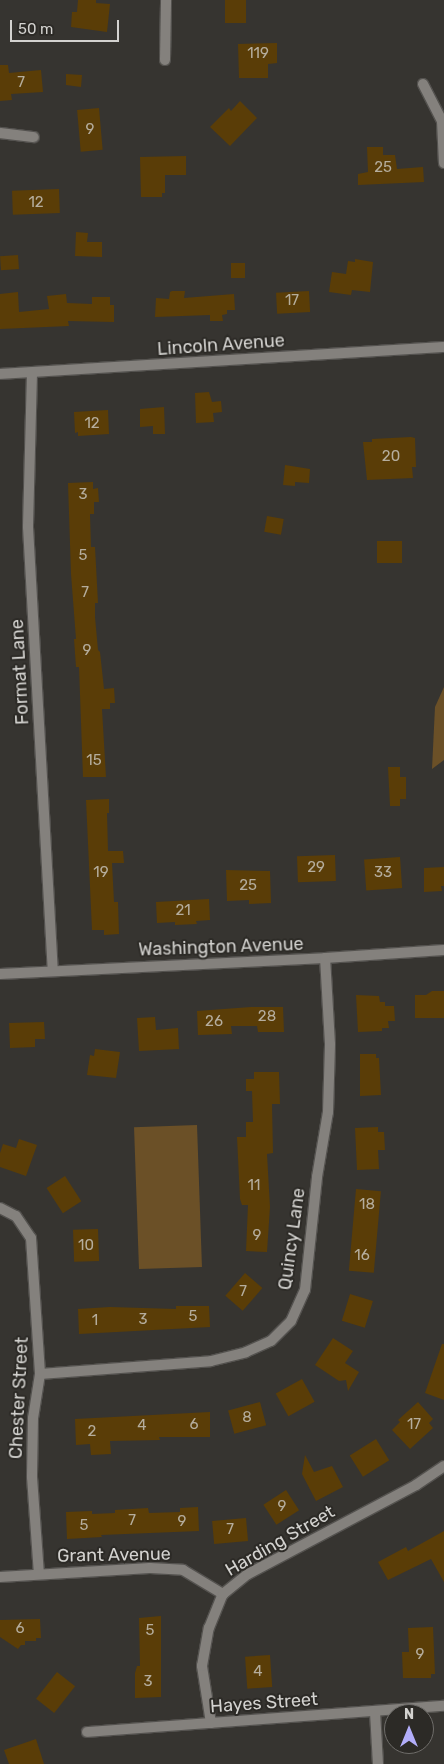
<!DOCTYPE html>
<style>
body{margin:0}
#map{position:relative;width:444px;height:1764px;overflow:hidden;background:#363430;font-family:Rubik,sans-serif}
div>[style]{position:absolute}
.green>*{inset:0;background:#6b5027;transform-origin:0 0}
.building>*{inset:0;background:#5a3d07;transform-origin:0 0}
.roads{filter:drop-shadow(1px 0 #54524f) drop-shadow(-1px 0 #54524f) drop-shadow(0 1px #54524f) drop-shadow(0 -1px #54524f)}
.minor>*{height:10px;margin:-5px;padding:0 5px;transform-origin:5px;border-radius:5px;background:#84817d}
span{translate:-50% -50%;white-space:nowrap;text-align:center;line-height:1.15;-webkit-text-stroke:4px #2c2a26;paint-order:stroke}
.number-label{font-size:15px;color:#b5ad9d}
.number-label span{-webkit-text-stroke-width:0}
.street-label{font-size:18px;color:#d3d2cf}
.north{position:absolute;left:384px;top:1704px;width:50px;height:50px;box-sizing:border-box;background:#2c2a26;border:1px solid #6f6d6a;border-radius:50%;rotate:0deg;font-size:14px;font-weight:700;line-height:20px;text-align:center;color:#d3d2cf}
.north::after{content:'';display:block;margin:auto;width:18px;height:22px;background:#b2adf9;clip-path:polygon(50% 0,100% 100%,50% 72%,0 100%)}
.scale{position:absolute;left:10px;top:20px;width:109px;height:22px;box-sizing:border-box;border:2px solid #d3d2cf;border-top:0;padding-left:6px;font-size:15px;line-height:18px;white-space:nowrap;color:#d3d2cf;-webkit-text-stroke:4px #2c2a26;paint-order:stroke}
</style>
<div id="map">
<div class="green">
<div style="clip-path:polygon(444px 687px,444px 760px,432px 769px,435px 707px)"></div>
<div style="left:197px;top:1125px;width:142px;height:63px;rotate:88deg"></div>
</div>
<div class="building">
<div style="clip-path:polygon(78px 0,96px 0,96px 3px,110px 4px,107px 32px,71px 27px,72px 12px,77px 12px)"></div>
<div style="left:225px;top:0;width:21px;height:23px"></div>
<div style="clip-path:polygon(277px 43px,277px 63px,268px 64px,268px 78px,239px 78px,238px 44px)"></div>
<div style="clip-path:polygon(0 65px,8px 65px,9px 73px,41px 70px,43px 92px,11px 94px,12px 100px,0 101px)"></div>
<div style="clip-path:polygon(66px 74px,82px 75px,81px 87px,66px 85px)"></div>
<div style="clip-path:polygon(240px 101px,257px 118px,230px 146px,210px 127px,229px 108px,231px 111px)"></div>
<div style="left:99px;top:108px;width:42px;height:22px;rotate:85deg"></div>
<div style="clip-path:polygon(367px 147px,383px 147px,383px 155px,395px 155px,397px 169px,423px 167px,424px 182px,358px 185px,358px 174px,368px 172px)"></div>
<div style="clip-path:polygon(186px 156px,186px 175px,165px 175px,165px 193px,162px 193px,162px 197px,141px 197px,140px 157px)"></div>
<div style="left:59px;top:189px;width:24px;height:47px;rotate:88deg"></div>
<div style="clip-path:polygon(76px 232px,88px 233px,87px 242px,102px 242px,102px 257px,75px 256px)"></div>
<div style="left:18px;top:255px;width:14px;height:18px;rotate:86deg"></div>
<div style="clip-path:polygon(355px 259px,373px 262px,370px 292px,352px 290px,351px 295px,329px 292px,332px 272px,346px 274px,348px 261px,355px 262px)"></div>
<div style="left:231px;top:263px;width:14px;height:15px"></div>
<div style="clip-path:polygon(172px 291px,185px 291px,184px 298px,234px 294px,235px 310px,227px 310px,227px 314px,222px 315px,223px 321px,210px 321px,210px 315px,155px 317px,156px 298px,169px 299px,170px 292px)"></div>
<div style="left:309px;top:291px;width:21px;height:33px;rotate:87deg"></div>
<div style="clip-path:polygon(18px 292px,19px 312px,49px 309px,47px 296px,66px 294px,67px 303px,92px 304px,92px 297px,110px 297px,110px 305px,114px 305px,114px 322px,68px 321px,69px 326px,0 329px,0 294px)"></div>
<div style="clip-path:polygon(209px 392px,212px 402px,221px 401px,222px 412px,213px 413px,214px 422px,196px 423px,195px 393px)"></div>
<div style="clip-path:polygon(164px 407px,165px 434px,153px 434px,153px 426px,140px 427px,140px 409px)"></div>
<div style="clip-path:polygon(108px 410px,109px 434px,78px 436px,78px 432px,75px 433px,74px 412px)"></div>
<div style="clip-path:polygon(411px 437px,415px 438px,416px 467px,412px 467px,413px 478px,367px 480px,363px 442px,372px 442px,372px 439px)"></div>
<div style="clip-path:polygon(285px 465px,310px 469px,309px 483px,295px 482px,295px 486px,283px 485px)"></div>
<div style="clip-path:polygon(93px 482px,93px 489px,98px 488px,99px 502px,94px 502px,94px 514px,90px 514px,91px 547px,95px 547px,98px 603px,95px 603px,95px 617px,98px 650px,100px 652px,104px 689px,114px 688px,115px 703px,110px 703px,110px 709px,102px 709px,106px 777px,83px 777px,79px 667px,76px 667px,74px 639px,76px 639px,71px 574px,68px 483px)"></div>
<div style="left:267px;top:516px;width:17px;height:16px;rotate:10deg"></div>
<div style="left:377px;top:541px;width:25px;height:22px"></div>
<div style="clip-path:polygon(388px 767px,400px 767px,400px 777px,406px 777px,406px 799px,400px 799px,400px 806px,390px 806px)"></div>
<div style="clip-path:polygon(109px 799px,109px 813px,107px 813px,108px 851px,123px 851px,124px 863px,112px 863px,114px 902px,118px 902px,119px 934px,104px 935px,104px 930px,92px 930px,86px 800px)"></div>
<div style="left:335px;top:855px;width:26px;height:38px;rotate:88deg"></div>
<div style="left:400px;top:857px;width:31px;height:36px;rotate:86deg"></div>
<div style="clip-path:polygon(444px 867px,444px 886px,441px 886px,442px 891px,424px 892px,424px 868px)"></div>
<div style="clip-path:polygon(226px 870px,270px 871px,271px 903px,249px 904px,249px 900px,227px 901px)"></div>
<div style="clip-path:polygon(209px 899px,210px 920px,196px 921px,197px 924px,175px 925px,175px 922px,157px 923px,156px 902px)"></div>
<div style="clip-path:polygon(432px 991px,444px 991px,444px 1018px,415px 1018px,415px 995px,426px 995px)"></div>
<div style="clip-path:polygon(356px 995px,379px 996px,380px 1002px,385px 1002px,385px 1006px,394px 1006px,395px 1021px,388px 1021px,389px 1028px,382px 1028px,382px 1031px,358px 1032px)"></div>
<div style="clip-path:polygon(251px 1007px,283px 1007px,284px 1032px,258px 1032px,257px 1026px,231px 1026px,232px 1034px,198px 1035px,197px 1011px)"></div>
<div style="clip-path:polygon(155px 1017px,156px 1030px,178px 1028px,179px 1049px,139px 1051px,137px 1018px)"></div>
<div style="clip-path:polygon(44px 1022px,45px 1039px,35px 1039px,35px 1047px,10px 1048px,9px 1023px)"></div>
<div style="clip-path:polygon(95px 1049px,120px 1052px,116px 1078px,87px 1075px,90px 1055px,94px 1056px)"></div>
<div style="clip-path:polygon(360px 1054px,376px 1054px,376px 1058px,379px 1058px,381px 1095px,360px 1096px)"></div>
<div style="clip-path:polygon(254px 1072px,279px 1072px,280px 1104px,272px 1104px,273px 1153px,267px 1154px,270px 1207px,267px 1252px,246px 1251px,248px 1205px,242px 1205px,240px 1199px,237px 1137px,246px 1137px,246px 1122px,253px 1122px,252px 1091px,246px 1091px,246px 1079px,254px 1079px)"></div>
<div style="clip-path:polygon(378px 1127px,378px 1132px,384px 1132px,385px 1150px,378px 1150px,379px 1169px,357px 1170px,355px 1128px)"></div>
<div style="clip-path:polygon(19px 1139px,37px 1145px,26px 1176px,0 1167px,0 1153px,3px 1144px,16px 1148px)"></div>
<div style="left:65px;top:1176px;width:30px;height:22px;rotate:57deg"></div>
<div style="left:356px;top:1189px;width:25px;height:82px;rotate:5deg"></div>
<div style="left:98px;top:1229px;width:32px;height:25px;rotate:88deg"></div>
<div style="left:245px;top:1273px;width:23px;height:30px;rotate:41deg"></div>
<div style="left:350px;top:1294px;width:24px;height:28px;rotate:17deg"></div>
<div style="clip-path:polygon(176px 1306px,209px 1306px,210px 1327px,79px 1334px,78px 1309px,110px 1307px,176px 1309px)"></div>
<div style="clip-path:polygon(333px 1338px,353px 1351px,345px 1363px,359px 1372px,348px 1391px,346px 1380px,339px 1381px,315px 1365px)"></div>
<div style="clip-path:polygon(442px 1344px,444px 1344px,444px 1400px,425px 1393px)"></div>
<div style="left:302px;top:1379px;width:26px;height:30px;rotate:61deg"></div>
<div style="left:260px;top:1402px;width:24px;height:33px;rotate:75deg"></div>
<div style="clip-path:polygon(418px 1402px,433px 1419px,429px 1423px,433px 1428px,410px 1449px,392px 1430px,400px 1422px,398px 1420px)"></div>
<div style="clip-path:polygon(210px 1412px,210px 1437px,159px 1437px,160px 1440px,110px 1441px,111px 1454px,91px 1455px,90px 1444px,76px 1445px,75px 1419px)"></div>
<div style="left:376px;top:1439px;width:25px;height:31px;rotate:58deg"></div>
<div style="clip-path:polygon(305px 1455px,314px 1472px,332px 1466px,343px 1487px,316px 1501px,302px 1474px)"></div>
<div style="left:286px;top:1490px;width:24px;height:27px;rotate:57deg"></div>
<div style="clip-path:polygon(198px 1507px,199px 1531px,101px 1535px,102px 1537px,67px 1539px,66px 1512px,92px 1511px,92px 1514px,115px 1513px,115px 1510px,148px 1508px,149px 1513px,180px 1512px,180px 1508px)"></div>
<div style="left:246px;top:1518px;width:23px;height:34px;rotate:85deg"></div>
<div style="clip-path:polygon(444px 1531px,444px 1582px,431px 1559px,388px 1580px,378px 1562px,406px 1547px,408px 1551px)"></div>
<div style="clip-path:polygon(161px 1616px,161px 1697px,135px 1698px,135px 1673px,137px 1666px,140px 1666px,139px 1618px)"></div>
<div style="clip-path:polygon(40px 1619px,41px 1638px,36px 1638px,36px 1641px,25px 1641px,25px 1645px,21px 1645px,18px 1649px,0 1637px,0 1620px)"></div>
<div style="clip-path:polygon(433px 1627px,435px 1674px,431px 1674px,431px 1678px,403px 1678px,402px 1652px,409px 1652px,408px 1628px)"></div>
<div style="left:270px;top:1655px;width:32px;height:25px;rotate:86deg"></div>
<div style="left:57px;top:1672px;width:23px;height:34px;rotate:38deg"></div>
<div style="clip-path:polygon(36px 1739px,44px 1764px,9px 1764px,4px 1750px)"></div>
</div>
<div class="roads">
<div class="minor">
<div style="left:165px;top:60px;width:60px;rotate:-89deg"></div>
<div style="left:423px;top:84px;width:42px;rotate:62.8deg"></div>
<div style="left:442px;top:121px;width:42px;rotate:87.3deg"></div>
<div style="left:0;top:133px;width:34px;rotate:7deg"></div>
<div style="left:32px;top:373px;width:154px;rotate:91.5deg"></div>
<div style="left:28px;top:527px;width:444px;rotate:86.8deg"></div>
<div style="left:0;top:374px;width:445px;rotate:-3.5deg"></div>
<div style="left:0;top:974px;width:325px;rotate:-2.8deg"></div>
<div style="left:325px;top:958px;width:119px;rotate:-3.8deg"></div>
<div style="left:0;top:1208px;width:18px;rotate:27deg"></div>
<div style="left:16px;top:1216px;width:27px;rotate:56deg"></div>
<div style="left:31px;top:1238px;width:136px;rotate:86.2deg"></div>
<div style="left:40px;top:1374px;width:45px;rotate:99deg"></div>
<div style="left:33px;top:1418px;width:59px;rotate:91deg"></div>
<div style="left:32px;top:1477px;width:97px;rotate:85.9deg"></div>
<div style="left:40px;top:1374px;width:171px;rotate:-4.3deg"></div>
<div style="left:211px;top:1361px;width:36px;rotate:-14deg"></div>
<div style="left:246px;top:1352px;width:27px;rotate:-24deg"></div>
<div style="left:271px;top:1341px;width:28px;rotate:-45deg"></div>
<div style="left:291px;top:1321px;width:34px;rotate:-66deg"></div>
<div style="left:305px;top:1290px;width:114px;rotate:-83.9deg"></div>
<div style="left:317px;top:1177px;width:66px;rotate:-80.4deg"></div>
<div style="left:328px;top:1112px;width:68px;rotate:-88.3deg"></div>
<div style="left:330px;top:1044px;width:86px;rotate:-93.3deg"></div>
<div style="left:0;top:1577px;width:150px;rotate:-3.4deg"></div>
<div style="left:150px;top:1568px;width:33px;rotate:3deg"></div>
<div style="left:183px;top:1570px;width:47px;rotate:31deg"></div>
<div style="left:375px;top:1712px;width:52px;rotate:86.7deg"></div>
<div style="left:211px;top:1723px;width:58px;rotate:-99deg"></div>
<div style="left:202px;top:1666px;width:39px;rotate:-80deg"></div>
<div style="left:209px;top:1628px;width:37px;rotate:-68deg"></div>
<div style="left:223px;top:1594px;width:32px;rotate:-39deg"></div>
<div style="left:248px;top:1574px;width:190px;rotate:-27.9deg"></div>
<div style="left:416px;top:1485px;width:34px;rotate:-34deg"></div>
<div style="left:87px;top:1732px;width:358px;rotate:-4.2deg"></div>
</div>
</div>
<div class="number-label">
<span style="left:258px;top:54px">119</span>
<span style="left:21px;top:83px">7</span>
<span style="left:90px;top:130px">9</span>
<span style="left:383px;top:168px">25</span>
<span style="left:36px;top:203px">12</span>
<span style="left:292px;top:301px">17</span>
<span style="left:92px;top:424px">12</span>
<span style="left:391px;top:457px">20</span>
<span style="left:83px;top:495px">3</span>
<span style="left:83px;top:556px">5</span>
<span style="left:85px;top:593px">7</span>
<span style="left:87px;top:651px">9</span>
<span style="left:94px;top:761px">15</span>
<span style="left:316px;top:868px">29</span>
<span style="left:101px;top:873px">19</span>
<span style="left:383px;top:873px">33</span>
<span style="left:248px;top:886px">25</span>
<span style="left:183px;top:911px">21</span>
<span style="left:267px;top:1017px">28</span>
<span style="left:214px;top:1022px">26</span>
<span style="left:254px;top:1186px">11</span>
<span style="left:367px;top:1205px">18</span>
<span style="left:257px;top:1236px">9</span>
<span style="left:86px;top:1246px">10</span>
<span style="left:362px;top:1256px">16</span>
<span style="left:243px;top:1292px">7</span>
<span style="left:193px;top:1317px">5</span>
<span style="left:143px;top:1320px">3</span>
<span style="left:95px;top:1321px">1</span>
<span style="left:247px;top:1418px">8</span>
<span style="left:194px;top:1425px">6</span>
<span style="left:414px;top:1425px">17</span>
<span style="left:142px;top:1426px">4</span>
<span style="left:92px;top:1432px">2</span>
<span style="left:282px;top:1507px">9</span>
<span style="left:132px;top:1521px">7</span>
<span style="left:182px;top:1522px">9</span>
<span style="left:84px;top:1526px">5</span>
<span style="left:230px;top:1530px">7</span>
<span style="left:20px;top:1629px">6</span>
<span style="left:150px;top:1631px">5</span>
<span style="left:420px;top:1655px">9</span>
<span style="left:258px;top:1672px">4</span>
<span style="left:148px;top:1682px">3</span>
</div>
<div class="street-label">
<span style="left:221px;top:345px;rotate:-4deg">Lincoln Avenue</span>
<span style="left:20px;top:672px;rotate:-93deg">Format Lane</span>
<span style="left:221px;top:947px;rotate:-2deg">Washington Avenue</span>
<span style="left:292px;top:1239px;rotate:-82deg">Quincy Lane</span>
<span style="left:19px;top:1398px;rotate:-87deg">Chester Street</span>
<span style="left:280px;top:1541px;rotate:-30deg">Harding Street</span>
<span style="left:114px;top:1555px;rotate:-1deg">Grant Avenue</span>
<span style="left:264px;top:1703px;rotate:-4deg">Hayes Street</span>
</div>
<div class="north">N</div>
<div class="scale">50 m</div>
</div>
